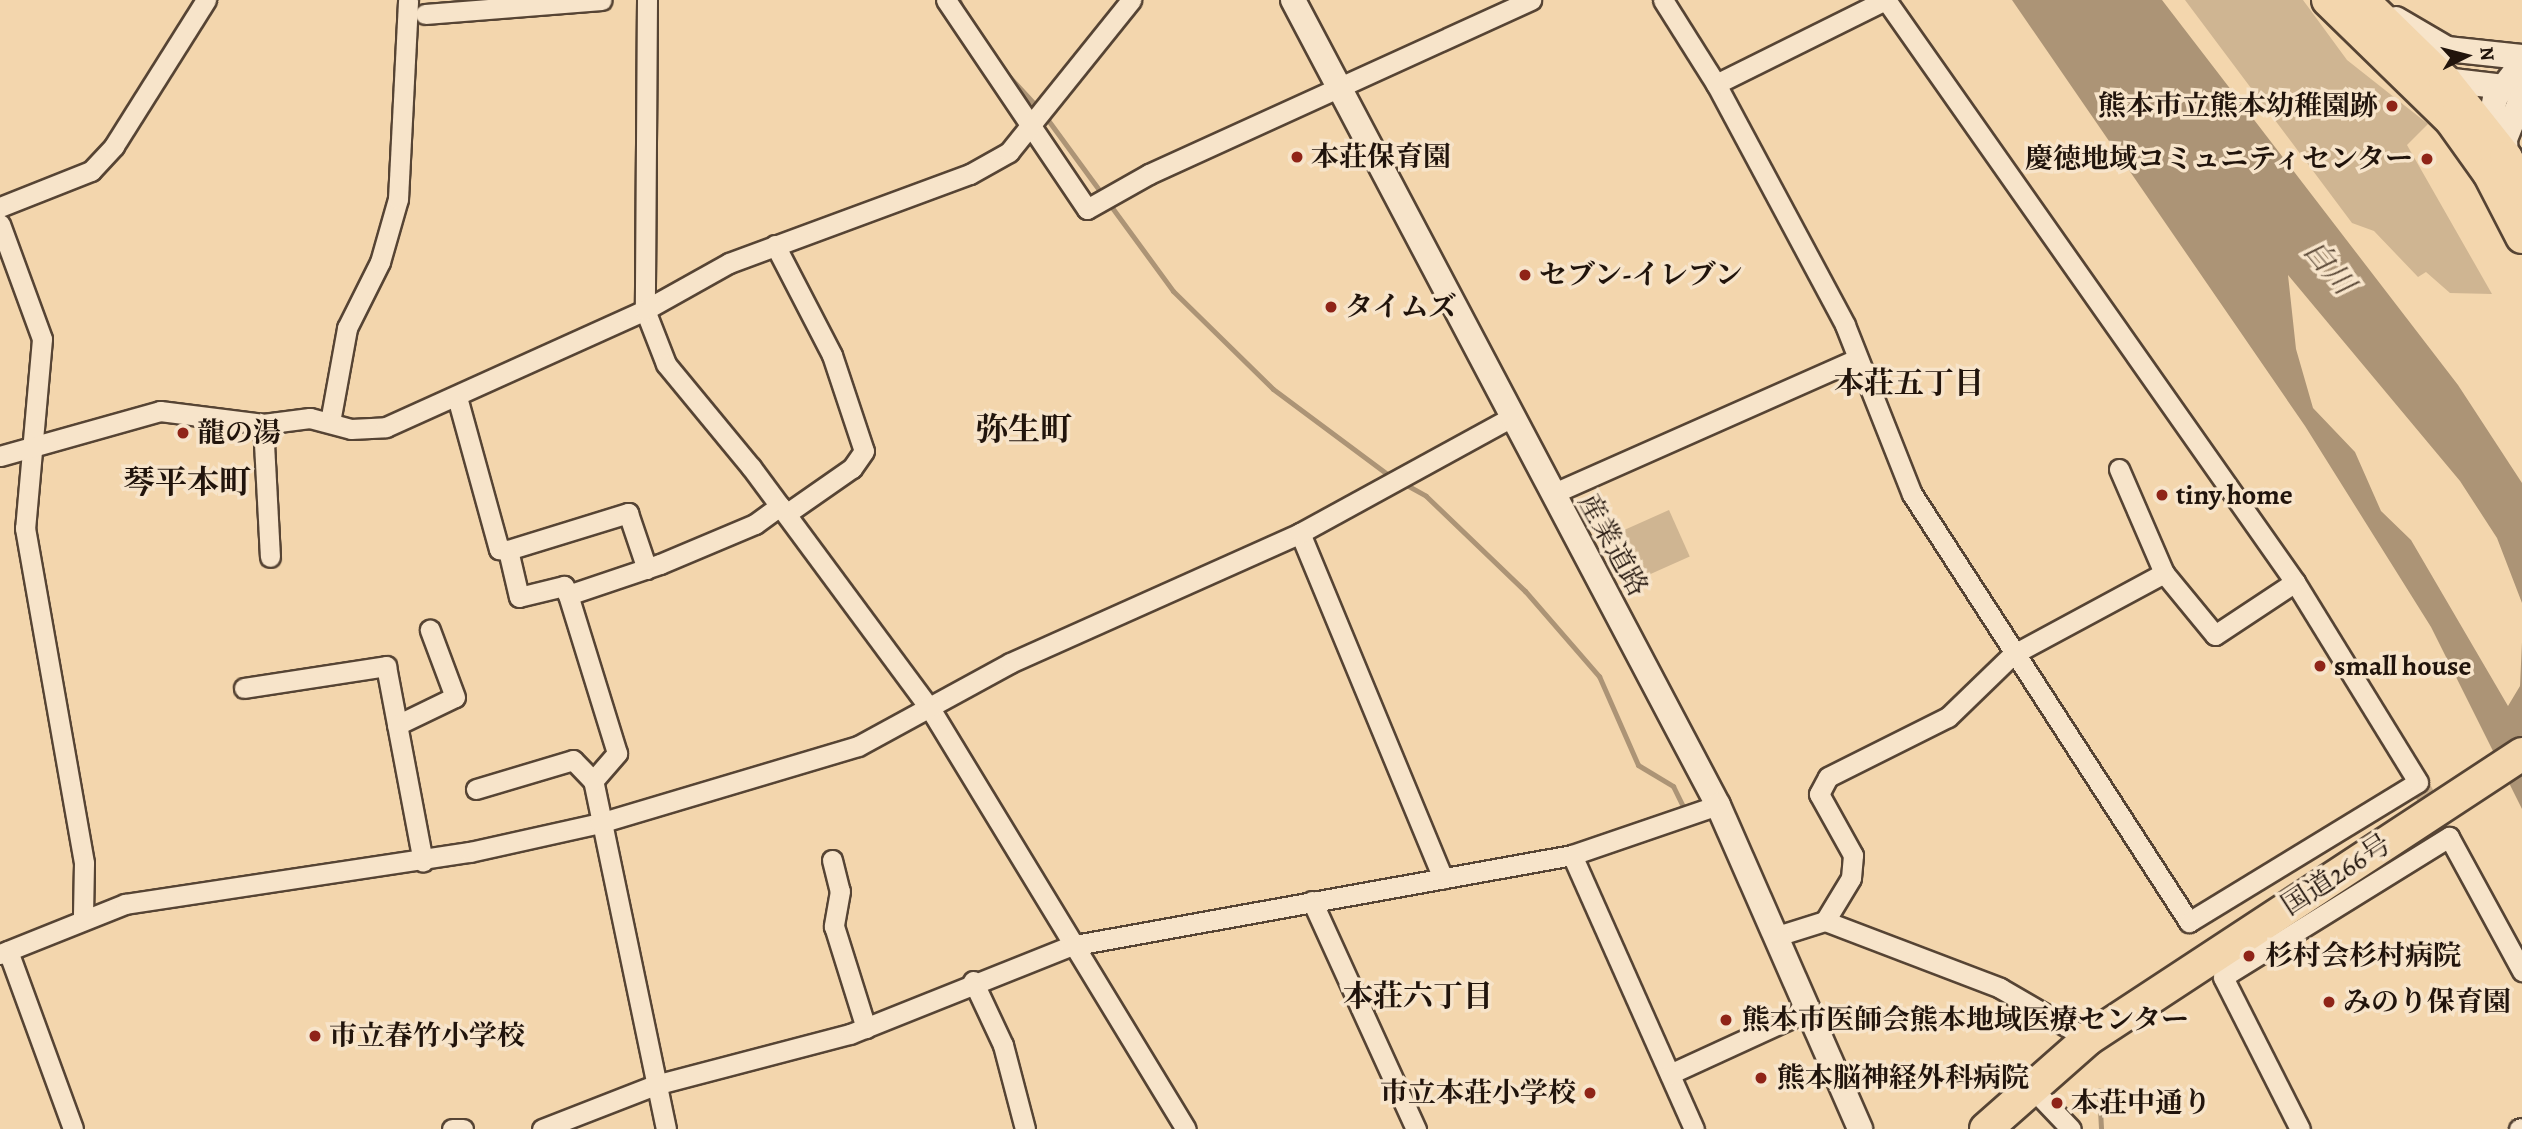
<!DOCTYPE html>
<meta charset="utf-8">
<style>
body{margin:0}
#map{position:relative;width:2522px;height:1129px;overflow:hidden;background:#f3d6ad;font-family:Alegreya,"Noto Serif JP",serif}
div>[style]{position:absolute}
.green>*{inset:0;background:#cfb592;transform-origin:0 0}
.water>*{inset:0;background:#ac9476}
.stream>*{height:5px;margin:-2.5px;padding:0 2.5px;transform-origin:2.5px;border-radius:2.5px;background:#ac9476}
.minor-tunnel>*{height:19px;margin-top:-9.5px;transform-origin:0;background:repeating-linear-gradient(90deg,#c9af8d 0 19px,transparent 0 29px)}
.roads{filter:drop-shadow(2px 0 #564434) drop-shadow(-2px 0 #564434) drop-shadow(0 2px #564434) drop-shadow(0 -2px #564434)}
.minor>*{height:19px;margin:-9.5px;padding:0 9.5px;transform-origin:9.5px;border-radius:9.5px;background:#f7e4ca}
.tertiary>*{height:24px;margin:-12px;padding:0 12px;transform-origin:12px;border-radius:12px;background:#f7e4ca}
.trunk>*{height:32px;margin:-16px;padding:0 16px;transform-origin:16px;border-radius:16px;background:#f3d6ad}
.dots>*{width:19px;height:19px;translate:-50% -50%;box-sizing:border-box;border:4px solid #f7e4ca;border-radius:50%}
span{translate:-50% -50%;white-space:nowrap;text-align:center;line-height:1.15;-webkit-text-stroke:7px #f7e4ca;paint-order:stroke}
.poi-label{font-size:28px;color:#21140c;font-weight:700}
.right{translate:-100% -50%;text-align:right}
.left{translate:0 -50%;text-align:left}
.street-label{font-size:28px;color:#21140c}
.water-label{font-size:30px;color:#594736;font-style:italic}
.neighbourhood-label{font-size:30px;color:#21140c;font-weight:700}
.quarter-label{font-size:32px;color:#21140c;font-weight:700}
.north{position:absolute;left:2431px;top:21px;width:70px;height:70px;-webkit-text-stroke:5px #f7e4ca;paint-order:stroke;rotate:84deg;font-size:19px;font-weight:700;line-height:28px;text-align:center;color:#21140c}
.north::after{content:'';display:block;margin:auto;width:24px;height:32px;background:#21140c;clip-path:polygon(50% 0,100% 100%,50% 72%,0 100%)}
</style>
<div id="map">
<div class="green">
<div style="clip-path:polygon(2185px 0,2303px 0,2347px 60px,2428px 124px,2407px 145px,2492px 294px,2450px 293px,2426px 272px,2418px 277px,2374px 231px,2352px 223px)"></div>
<div style="left:1669px;top:510px;width:51px;height:68px;rotate:66deg"></div>
</div>
<div class="water">
<div style="clip-path:polygon(2012px 0,2162px 0,2458px 385px,2522px 483px,2522px 603px,2497px 538px,2460px 481px,2288px 275px,2296px 349px,2313px 408px,2355px 452px,2381px 511px,2411px 540px,2508px 706px,2520px 686px,2522px 642px,2522px 809px,2431px 627px,2305px 426px)"></div>
</div>
<div class="stream">
<div style="left:959px;top:0;width:17px;rotate:69deg"></div>
<div style="left:1005px;top:72px;width:50px;rotate:47.4deg"></div>
<div style="left:1045px;top:116px;width:217px;rotate:53.8deg"></div>
<div style="left:1173px;top:291px;width:140px;rotate:44.4deg"></div>
<div style="left:1273px;top:389px;width:147px;rotate:36.7deg"></div>
<div style="left:1403px;top:483px;width:26px;rotate:29deg"></div>
<div style="left:1426px;top:496px;width:137px;rotate:43.8deg"></div>
<div style="left:1525px;top:591px;width:113px;rotate:49deg"></div>
<div style="left:1599px;top:676px;width:97px;rotate:66.3deg"></div>
<div style="left:1638px;top:765px;width:41px;rotate:31deg"></div>
<div style="left:1673px;top:786px;width:25px;rotate:64deg"></div>
<div style="left:2099px;top:1090px;width:39px;rotate:87deg"></div>
</div>
<div class="minor-tunnel">
<div style="left:2418px;top:782px;width:63px;rotate:60.6deg"></div>
</div>
<div class="roads">
<div class="minor">
<div style="left:647px;top:0;width:310px;rotate:90.4deg"></div>
<div style="left:645px;top:310px;width:58px;rotate:68.7deg"></div>
<div style="left:666px;top:364px;width:134px;rotate:50.5deg"></div>
<div style="left:751px;top:467px;width:302px;rotate:53.5deg"></div>
<div style="left:931px;top:710px;width:490px;rotate:58.7deg"></div>
<div style="left:946px;top:0;width:252px;rotate:56deg"></div>
<div style="left:1087px;top:209px;width:71px;rotate:-29.4deg"></div>
<div style="left:1149px;top:174px;width:420px;rotate:-24.5deg"></div>
<div style="left:1663px;top:0;width:99px;rotate:57.8deg"></div>
<div style="left:1716px;top:84px;width:273px;rotate:61.8deg"></div>
<div style="left:1845px;top:325px;width:182px;rotate:68.4deg"></div>
<div style="left:1912px;top:494px;width:510px;rotate:57.09deg"></div>
<div style="left:2189px;top:922px;width:268px;rotate:-31.4deg"></div>
<div style="left:2418px;top:782px;width:235px;rotate:-121.6deg"></div>
<div style="left:2295px;top:582px;width:711px;rotate:-125.1deg"></div>
<div style="left:425px;top:14px;width:177px;rotate:-4.5deg"></div>
<div style="left:1716px;top:84px;width:189px;rotate:-26.4deg"></div>
<div style="left:0;top:207px;width:98px;rotate:-21.6deg"></div>
<div style="left:91px;top:171px;width:34px;rotate:-47deg"></div>
<div style="left:114px;top:146px;width:173px;rotate:-57.8deg"></div>
<div style="left:0;top:224px;width:122px;rotate:69.9deg"></div>
<div style="left:42px;top:339px;width:190px;rotate:95.1deg"></div>
<div style="left:25px;top:528px;width:340px;rotate:80deg"></div>
<div style="left:84px;top:863px;width:53px;rotate:91.1deg"></div>
<div style="left:775px;top:245px;width:124px;rotate:62.6deg"></div>
<div style="left:832px;top:355px;width:101px;rotate:71.6deg"></div>
<div style="left:864px;top:451px;width:21px;rotate:125deg"></div>
<div style="left:852px;top:468px;width:80px;rotate:145.1deg"></div>
<div style="left:457px;top:397px;width:158px;rotate:74.6deg"></div>
<div style="left:499px;top:549px;width:9px;rotate:6deg"></div>
<div style="left:330px;top:422px;width:96px;rotate:-79.7deg"></div>
<div style="left:347px;top:328px;width:74px;rotate:-63.4deg"></div>
<div style="left:380px;top:262px;width:66px;rotate:-74.1deg"></div>
<div style="left:398px;top:199px;width:199px;rotate:-87.1deg"></div>
<div style="left:263px;top:424px;width:133px;rotate:87deg"></div>
<div style="left:0;top:456px;width:166px;rotate:-15.7deg"></div>
<div style="left:160px;top:411px;width:104px;rotate:7.2deg"></div>
<div style="left:263px;top:424px;width:47px;rotate:-7.3deg"></div>
<div style="left:310px;top:418px;width:42px;rotate:15deg"></div>
<div style="left:351px;top:429px;width:35px;rotate:-3deg"></div>
<div style="left:386px;top:427px;width:284px;rotate:-24.3deg"></div>
<div style="left:645px;top:310px;width:96px;rotate:-29.2deg"></div>
<div style="left:729px;top:263px;width:257px;rotate:-20.3deg"></div>
<div style="left:970px;top:174px;width:45px;rotate:-29.4deg"></div>
<div style="left:1009px;top:152px;width:195px;rotate:-51.2deg"></div>
<div style="left:2119px;top:469px;width:113px;rotate:66.6deg"></div>
<div style="left:1552px;top:494px;width:331px;rotate:-23.9deg"></div>
<div style="left:1300px;top:533px;width:374px;rotate:67.5deg"></div>
<div style="left:568px;top:595px;width:10px;rotate:-114deg"></div>
<div style="left:564px;top:586px;width:46px;rotate:166.3deg"></div>
<div style="left:519px;top:597px;width:48px;rotate:-103.2deg"></div>
<div style="left:508px;top:550px;width:126px;rotate:-17.1deg"></div>
<div style="left:628px;top:513px;width:59px;rotate:71.3deg"></div>
<div style="left:244px;top:688px;width:144px;rotate:-8.8deg"></div>
<div style="left:386px;top:666px;width:199px;rotate:79.3deg"></div>
<div style="left:397px;top:725px;width:64px;rotate:-25.8deg"></div>
<div style="left:455px;top:697px;width:72px;rotate:-110.5deg"></div>
<div style="left:476px;top:789px;width:101px;rotate:-16.6deg"></div>
<div style="left:573px;top:760px;width:29px;rotate:46deg"></div>
<div style="left:1572px;top:855px;width:300px;rotate:66deg"></div>
<div style="left:832px;top:860px;width:32px;rotate:76deg"></div>
<div style="left:840px;top:891px;width:36px;rotate:100deg"></div>
<div style="left:834px;top:926px;width:107px;rotate:72.6deg"></div>
<div style="left:1312px;top:901px;width:251px;rotate:65.5deg"></div>
<div style="left:1825px;top:921px;width:187px;rotate:20.9deg"></div>
<div style="left:2000px;top:988px;width:102px;rotate:30.1deg"></div>
<div style="left:1777px;top:936px;width:50px;rotate:-17.4deg"></div>
<div style="left:1825px;top:921px;width:50px;rotate:-58.8deg"></div>
<div style="left:1851px;top:878px;width:23px;rotate:-85deg"></div>
<div style="left:1853px;top:855px;width:70px;rotate:-119.1deg"></div>
<div style="left:1819px;top:794px;width:19px;rotate:-62deg"></div>
<div style="left:1828px;top:777px;width:134px;rotate:-26.6deg"></div>
<div style="left:1948px;top:717px;width:89px;rotate:-44.1deg"></div>
<div style="left:2012px;top:655px;width:173px;rotate:-28.3deg"></div>
<div style="left:2164px;top:573px;width:80px;rotate:50.6deg"></div>
<div style="left:2215px;top:635px;width:96px;rotate:-33.5deg"></div>
<div style="left:8px;top:951px;width:189px;rotate:69.9deg"></div>
<div style="left:0;top:954px;width:135px;rotate:-21.8deg"></div>
<div style="left:125px;top:904px;width:349px;rotate:-8.6deg"></div>
<div style="left:470px;top:852px;width:133px;rotate:-12.6deg"></div>
<div style="left:600px;top:823px;width:269px;rotate:-16.6deg"></div>
<div style="left:858px;top:746px;width:173px;rotate:-28.6deg"></div>
<div style="left:1010px;top:663px;width:318px;rotate:-24.1deg"></div>
<div style="left:1300px;top:533px;width:242px;rotate:-28.7deg"></div>
<div style="left:973px;top:981px;width:71px;rotate:64.9deg"></div>
<div style="left:1003px;top:1045px;width:87px;rotate:75.3deg"></div>
<div style="left:1670px;top:1074px;width:153px;rotate:-24.7deg"></div>
<div style="left:2030px;top:1086px;width:59px;rotate:46.4deg"></div>
<div style="left:452px;top:1129px;width:11px"></div>
<div style="left:542px;top:1129px;width:121px;rotate:-21.3deg"></div>
<div style="left:655px;top:1085px;width:202px;rotate:-14.7deg"></div>
<div style="left:850px;top:1034px;width:237px;rotate:-21.8deg"></div>
<div style="left:1070px;top:946px;width:510px;rotate:-10.27deg"></div>
<div style="left:1572px;top:855px;width:154px;rotate:-18.9deg"></div>
<div style="left:666px;top:1129px;width:356px;rotate:-101.8deg"></div>
<div style="left:593px;top:781px;width:37px;rotate:-49deg"></div>
<div style="left:617px;top:753px;width:165px;rotate:-107.2deg"></div>
<div style="left:568px;top:595px;width:97px;rotate:-18.6deg"></div>
<div style="left:660px;top:564px;width:103px;rotate:-22.8deg"></div>
<div style="left:755px;top:524px;width:31px;rotate:-36deg"></div>
<div style="left:2300px;top:1129px;width:170px;rotate:-116.9deg"></div>
<div style="left:2223px;top:977px;width:266px;rotate:-31.8deg"></div>
<div style="left:2449px;top:837px;width:153px;rotate:61.4deg"></div>
<div style="left:2519px;top:1129px;width:3px;rotate:-18deg"></div>
</div>
<div class="tertiary">
<div style="left:1293px;top:0;width:910px;rotate:62.17deg"></div>
<div style="left:1718px;top:805px;width:354px;rotate:66.3deg"></div>
<div style="left:2396px;top:19px;width:59px;rotate:30.5deg"></div>
<div style="left:2447px;top:49px;width:75px;rotate:6.1deg"></div>
<div style="left:2436px;top:79px;width:79px;rotate:6.6deg"></div>
<div style="left:2486px;top:144px;width:47px;rotate:-78.9deg"></div>
<div style="left:2495px;top:98px;width:44px;rotate:-52.4deg"></div>
<div style="left:2506px;top:158px;width:19px;rotate:-93deg"></div>
<div style="left:2505px;top:139px;width:45px;rotate:-68deg"></div>
</div>
<div class="trunk">
<div style="left:2328px;top:0;width:172px;rotate:44.3deg"></div>
<div style="left:2451px;top:120px;width:65px;rotate:54.4deg"></div>
<div style="left:2489px;top:173px;width:72px;rotate:62.7deg"></div>
<div style="left:2362px;top:0;width:116px;rotate:44.3deg"></div>
<div style="left:2445px;top:81px;width:98px;rotate:51.6deg"></div>
<div style="left:2506px;top:158px;width:35px;rotate:63deg"></div>
<div style="left:1986px;top:1129px;width:136px;rotate:-41.4deg"></div>
<div style="left:2088px;top:1039px;width:519px;rotate:-33.29deg"></div>
</div>
</div>
<div class="dots">
<div style="left:2392px;top:106px;background:#8f2418"></div>
<div style="left:1297px;top:157px;background:#8f2418"></div>
<div style="left:2427px;top:159px;background:#8f2418"></div>
<div style="left:1525px;top:275px;background:#8f2418"></div>
<div style="left:1331px;top:307px;background:#8f2418"></div>
<div style="left:183px;top:433px;background:#8f2418"></div>
<div style="left:2162px;top:495px;background:#8f2418"></div>
<div style="left:2320px;top:666px;background:#8f2418"></div>
<div style="left:2249px;top:956px;background:#8f2418"></div>
<div style="left:2329px;top:1002px;background:#8f2418"></div>
<div style="left:1726px;top:1020px;background:#8f2418"></div>
<div style="left:315px;top:1036px;background:#8f2418"></div>
<div style="left:1761px;top:1078px;background:#8f2418"></div>
<div style="left:1590px;top:1093px;background:#8f2418"></div>
<div style="left:2057px;top:1103px;background:#8f2418"></div>
</div>
<div class="poi-label">
<span class="right" style="left:2378px;top:106px">熊本市立熊本幼稚園跡</span>
<span class="left" style="left:1311px;top:157px">本荘保育園</span>
<span class="right" style="left:2413px;top:159px">慶徳地域コミュニティセンター</span>
<span class="left" style="left:1539px;top:275px">セブン-イレブン</span>
<span class="left" style="left:1345px;top:307px">タイムズ</span>
<span class="left" style="left:197px;top:433px">龍の湯</span>
<span class="left" style="left:2176px;top:495px">tiny home</span>
<span class="left" style="left:2334px;top:666px">small house</span>
<span class="left" style="left:2265px;top:956px">杉村会杉村病院</span>
<span class="left" style="left:2343px;top:1002px">みのり保育園</span>
<span class="left" style="left:1742px;top:1020px">熊本市医師会熊本地域医療センター</span>
<span class="left" style="left:329px;top:1036px">市立春竹小学校</span>
<span class="left" style="left:1777px;top:1078px">熊本脳神経外科病院</span>
<span class="right" style="left:1576px;top:1093px">市立本荘小学校</span>
<span class="left" style="left:2071px;top:1103px">本荘中通り</span>
</div>
<div class="street-label">
<span style="left:1613px;top:545px;rotate:61deg">産業道路</span>
<span style="left:2336px;top:875px;rotate:-33deg">国道266号</span>
</div>
<div class="water-label">
<span style="left:2329px;top:267px;rotate:50deg">白川</span>
</div>
<div class="neighbourhood-label">
<span style="left:1909px;top:383px">本荘五丁目</span>
<span style="left:1418px;top:996px">本荘六丁目</span>
</div>
<div class="quarter-label">
<span style="left:1024px;top:429px">弥生町</span>
<span style="left:187px;top:482px">琴平本町</span>
</div>
<div class="north">N</div>
</div>
